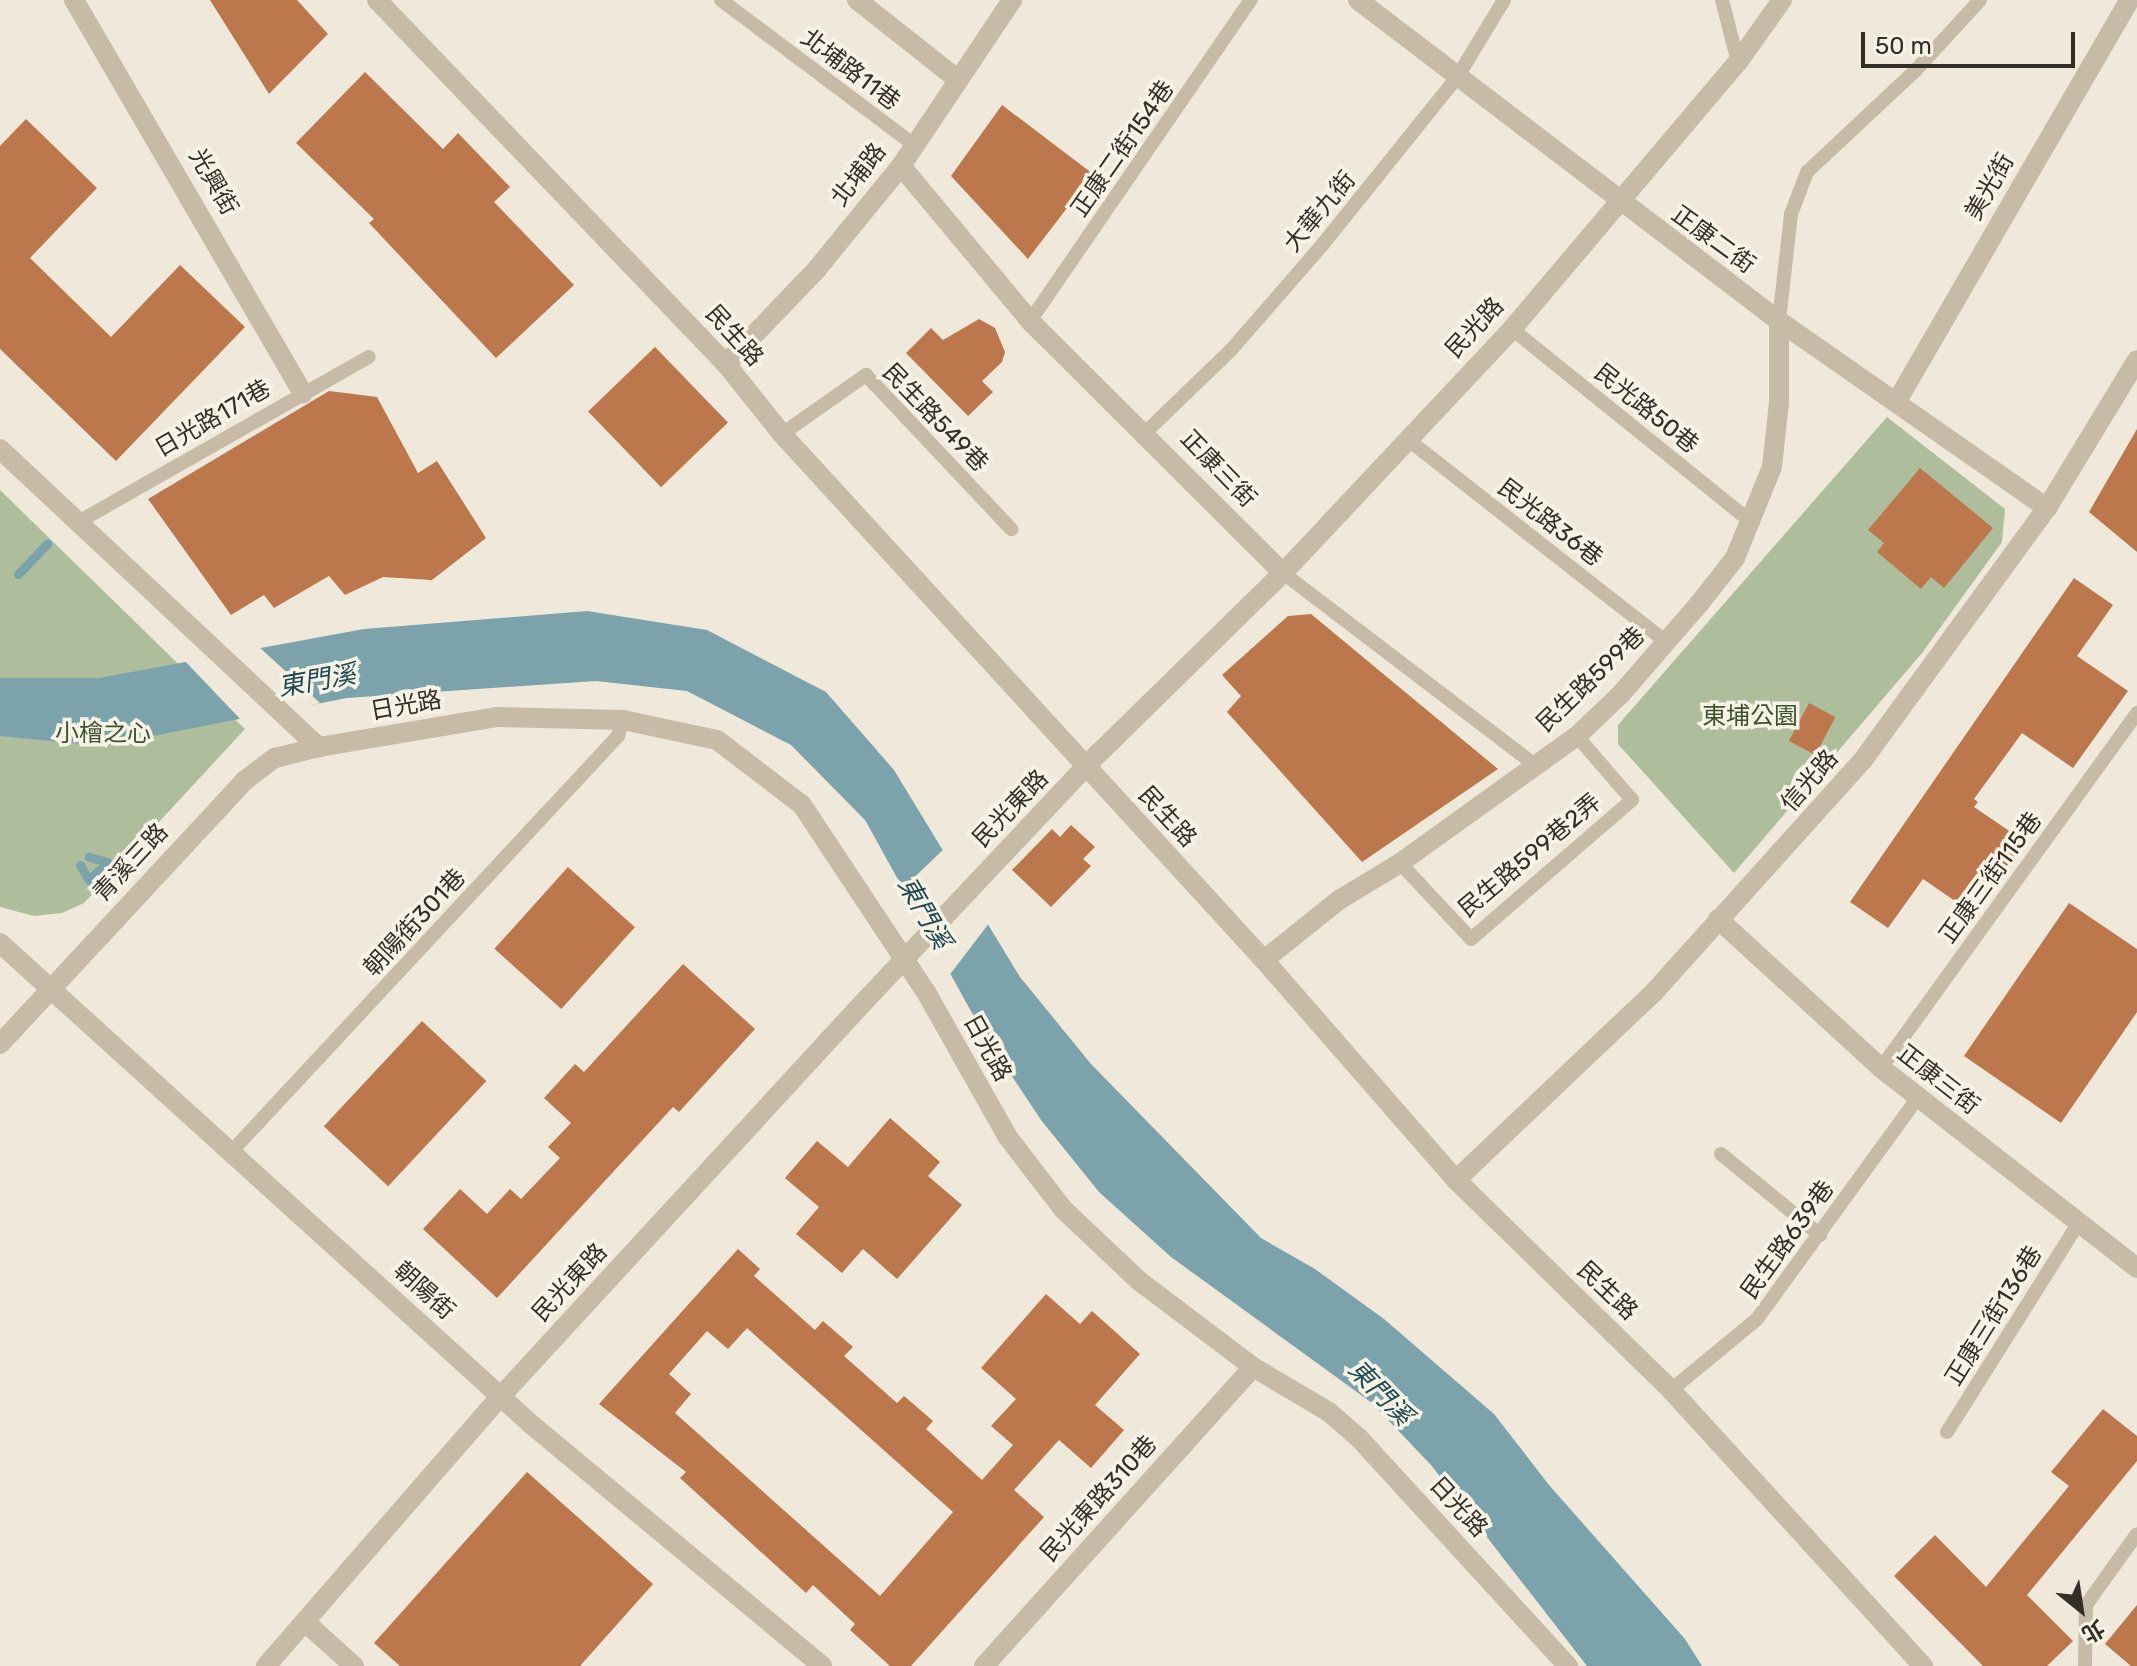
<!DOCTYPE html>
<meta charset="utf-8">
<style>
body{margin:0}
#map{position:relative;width:2137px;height:1666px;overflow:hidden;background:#f0e9db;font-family:Rubik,"Noto Sans TC",sans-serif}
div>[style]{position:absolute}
.green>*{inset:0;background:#aebe9c}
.water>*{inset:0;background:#7ca3ab}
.pier>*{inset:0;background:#f0e9db}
.stream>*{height:9px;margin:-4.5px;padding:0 4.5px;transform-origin:4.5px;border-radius:4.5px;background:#7ca3ab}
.building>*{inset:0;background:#bd774c;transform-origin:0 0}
.lane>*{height:14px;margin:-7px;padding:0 7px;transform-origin:7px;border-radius:7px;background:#c7bba8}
.street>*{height:20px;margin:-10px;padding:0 10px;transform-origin:10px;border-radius:10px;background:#c7bba8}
span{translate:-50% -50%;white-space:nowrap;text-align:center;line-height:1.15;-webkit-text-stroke:7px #f8f3e7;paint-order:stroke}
.street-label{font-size:24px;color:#342e28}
.park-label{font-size:24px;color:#3f512d}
.water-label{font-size:26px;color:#204953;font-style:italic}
.north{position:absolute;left:2041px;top:1570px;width:80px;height:80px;-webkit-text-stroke:6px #f8f3e7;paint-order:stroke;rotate:150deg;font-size:22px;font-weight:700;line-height:32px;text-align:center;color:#342e28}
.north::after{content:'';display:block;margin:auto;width:28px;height:36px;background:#342e28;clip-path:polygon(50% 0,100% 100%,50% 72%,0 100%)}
.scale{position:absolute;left:1861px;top:32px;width:214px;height:36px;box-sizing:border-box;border:4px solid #342e28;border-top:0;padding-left:10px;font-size:24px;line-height:28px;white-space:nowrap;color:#342e28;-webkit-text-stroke:6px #f8f3e7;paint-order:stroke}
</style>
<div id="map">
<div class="green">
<div style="clip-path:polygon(1887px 417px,2005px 509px,2002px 542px,1922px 653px,1734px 873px,1618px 744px,1618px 725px)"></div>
<div style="clip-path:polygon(0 490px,245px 729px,84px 903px,62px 913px,34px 916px,0 907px)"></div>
</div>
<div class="water">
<div style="clip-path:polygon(587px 611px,707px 630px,826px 692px,894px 770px,1020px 977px,1091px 1064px,1261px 1238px,1315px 1269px,1384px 1319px,1494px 1414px,1549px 1485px,1685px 1639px,1702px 1666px,1587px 1666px,1431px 1465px,1372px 1403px,1171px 1257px,1099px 1192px,1041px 1120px,982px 1031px,865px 820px,791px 745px,687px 691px,596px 681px,347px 698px,102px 746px,0 736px,0 678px,99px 678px,364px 629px)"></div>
</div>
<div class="pier">
<div style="clip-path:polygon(257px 645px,320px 703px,243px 722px,183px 659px)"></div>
<div style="clip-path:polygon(945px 848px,990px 922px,948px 977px,900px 891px)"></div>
</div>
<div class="stream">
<div style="left:18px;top:574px;width:42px;rotate:-46deg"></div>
<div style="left:80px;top:865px;width:17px;rotate:59deg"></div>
<div style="left:89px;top:880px;width:25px;rotate:-45deg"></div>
<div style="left:107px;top:862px;width:19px;rotate:-164deg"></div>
</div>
<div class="building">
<div style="clip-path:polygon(210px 0,297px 0,328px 34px,269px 94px)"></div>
<div style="clip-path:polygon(365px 72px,443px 149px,458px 133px,510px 187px,494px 202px,574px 285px,496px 358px,369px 223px,374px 219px,296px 143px)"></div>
<div style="clip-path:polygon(1002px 105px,1093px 174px,1028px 259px,951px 176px)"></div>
<div style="clip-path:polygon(26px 119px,97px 188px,30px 258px,111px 337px,180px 265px,245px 327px,116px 461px,0 349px,0 146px)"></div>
<div style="clip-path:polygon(979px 319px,995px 328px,1005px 352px,1002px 362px,982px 381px,993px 392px,968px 416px,906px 353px,931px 328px,943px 340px)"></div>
<div style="left:655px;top:347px;width:105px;height:93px;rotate:46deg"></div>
<div style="clip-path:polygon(329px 391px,377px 397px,418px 473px,437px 461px,486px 538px,432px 580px,383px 577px,345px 595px,329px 576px,274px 608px,264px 595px,231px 615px,148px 499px)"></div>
<div style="clip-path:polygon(2137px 429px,2137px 552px,2089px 512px)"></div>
<div style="clip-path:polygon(1920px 468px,1993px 528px,1944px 588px,1931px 577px,1921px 589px,1877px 552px,1884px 543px,1868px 530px)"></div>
<div style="clip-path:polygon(2074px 578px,2113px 605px,2077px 656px,2128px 691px,2073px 768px,2022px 733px,1974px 799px,1978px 802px,1974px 807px,2024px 841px,1974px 914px,1923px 879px,1888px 928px,1850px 902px)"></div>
<div style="clip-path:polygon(1311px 614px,1498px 769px,1362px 862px,1227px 712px,1241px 696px,1222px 675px,1288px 616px)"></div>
<div style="left:1809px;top:703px;width:30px;height:43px;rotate:28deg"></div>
<div style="clip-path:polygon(1071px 825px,1095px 847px,1083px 859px,1091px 866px,1051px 907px,1012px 870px,1052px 829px,1060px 837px)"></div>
<div style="left:568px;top:867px;width:90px;height:110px;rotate:42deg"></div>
<div style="clip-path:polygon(2069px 903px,2137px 949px,2137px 1012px,2061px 1123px,1964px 1056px)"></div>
<div style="clip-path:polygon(683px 964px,755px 1029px,679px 1112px,673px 1107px,497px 1298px,423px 1229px,460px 1189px,487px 1214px,510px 1189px,521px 1199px,560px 1158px,548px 1147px,571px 1123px,544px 1098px,575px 1064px,584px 1072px)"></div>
<div style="left:422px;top:1021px;width:88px;height:144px;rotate:43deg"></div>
<div style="clip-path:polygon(890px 1118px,940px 1162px,928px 1176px,962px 1205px,897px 1279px,863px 1249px,842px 1273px,796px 1234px,819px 1207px,785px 1178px,817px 1141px,848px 1167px)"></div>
<div style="clip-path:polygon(evenodd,738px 1249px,760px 1269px,754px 1276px,815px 1330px,823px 1321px,853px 1347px,844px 1356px,897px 1403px,904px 1396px,933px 1421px,926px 1429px,982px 1480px,1013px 1445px,991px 1426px,1016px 1399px,981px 1368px,1046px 1294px,1080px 1324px,1092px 1311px,1140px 1354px,1095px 1405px,1124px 1430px,1091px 1468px,1059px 1440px,1014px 1490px,1044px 1517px,911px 1666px,890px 1666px,850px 1630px,855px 1624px,813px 1585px,806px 1593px,680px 1478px,686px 1472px,599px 1404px,738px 1249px,747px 1328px,953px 1512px,880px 1596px,675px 1413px,691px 1394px,669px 1374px,707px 1331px,728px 1349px,747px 1328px)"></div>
<div style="clip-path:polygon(2103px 1409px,2137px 1436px,2137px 1461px,2027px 1595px,2073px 1641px,2047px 1666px,1983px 1666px,1894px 1576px,1935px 1535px,1986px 1587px,2069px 1486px,2051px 1472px)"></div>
<div style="clip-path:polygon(527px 1472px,653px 1584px,580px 1666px,400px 1666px,374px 1643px)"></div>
<div style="clip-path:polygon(2137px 1605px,2137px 1666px,2131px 1666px,2105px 1644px)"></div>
</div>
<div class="lane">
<div style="left:721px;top:0;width:241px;rotate:36.9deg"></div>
<div style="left:1722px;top:0;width:64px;rotate:75.5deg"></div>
<div style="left:1030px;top:321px;width:390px;rotate:-55.5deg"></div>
<div style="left:1779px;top:321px;width:108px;rotate:-83.6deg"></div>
<div style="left:1791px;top:214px;width:45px;rotate:-69.1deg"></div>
<div style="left:1807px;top:172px;width:148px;rotate:-43.1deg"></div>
<div style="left:1915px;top:71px;width:96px;rotate:-47.5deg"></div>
<div style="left:1512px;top:329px;width:309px;rotate:38.9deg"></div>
<div style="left:1146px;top:432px;width:118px;rotate:-44deg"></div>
<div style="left:1231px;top:350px;width:140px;rotate:-49deg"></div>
<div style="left:1323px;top:244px;width:216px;rotate:-51.2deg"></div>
<div style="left:1458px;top:76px;width:89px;rotate:-58.8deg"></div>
<div style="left:782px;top:434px;width:103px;rotate:-35.1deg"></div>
<div style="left:866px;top:375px;width:212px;rotate:46.7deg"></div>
<div style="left:1406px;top:438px;width:332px;rotate:38.1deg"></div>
<div style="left:80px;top:521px;width:332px;rotate:-29.6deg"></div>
<div style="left:1283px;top:573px;width:318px;rotate:37.3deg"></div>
<div style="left:1400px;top:863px;width:104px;rotate:46.9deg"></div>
<div style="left:1471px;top:939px;width:213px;rotate:-40.8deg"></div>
<div style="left:1632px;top:800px;width:84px;rotate:-130.7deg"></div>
<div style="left:1881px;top:1068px;width:438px;rotate:-54.2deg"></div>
<div style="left:232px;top:1151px;width:567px;rotate:-47.07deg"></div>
<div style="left:618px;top:736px;width:17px;rotate:-73deg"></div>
<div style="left:1721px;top:1154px;width:128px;rotate:39.3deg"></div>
<div style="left:1671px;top:1390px;width:112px;rotate:-39.5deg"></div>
<div style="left:1757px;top:1319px;width:274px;rotate:-54deg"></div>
<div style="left:1947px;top:1432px;width:248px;rotate:-57.8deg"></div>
<div style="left:2085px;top:1666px;width:61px;rotate:-89.1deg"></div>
<div style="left:2086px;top:1605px;width:87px;rotate:-54.3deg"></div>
</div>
<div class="street">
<div style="left:74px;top:0;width:455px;rotate:59.8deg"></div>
<div style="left:377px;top:0;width:504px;rotate:46.21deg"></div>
<div style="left:726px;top:364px;width:90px;rotate:51.3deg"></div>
<div style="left:782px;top:434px;width:713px;rotate:47.5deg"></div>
<div style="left:1264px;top:960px;width:292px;rotate:48.9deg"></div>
<div style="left:1456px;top:1180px;width:301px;rotate:44.3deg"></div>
<div style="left:1671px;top:1390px;width:374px;rotate:47.6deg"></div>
<div style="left:857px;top:0;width:127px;rotate:38.3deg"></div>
<div style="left:1358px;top:0;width:529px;rotate:37.32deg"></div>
<div style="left:1779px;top:321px;width:327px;rotate:34.9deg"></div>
<div style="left:901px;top:166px;width:202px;rotate:50.2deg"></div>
<div style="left:1030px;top:321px;width:357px;rotate:44.9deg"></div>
<div style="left:726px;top:364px;width:132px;rotate:-46.2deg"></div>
<div style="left:817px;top:269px;width:133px;rotate:-50.8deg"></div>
<div style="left:901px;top:166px;width:200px;rotate:-56.2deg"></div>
<div style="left:1897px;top:401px;width:463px;rotate:-59.9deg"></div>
<div style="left:0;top:449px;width:437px;rotate:43.1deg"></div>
<div style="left:319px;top:747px;width:181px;rotate:-9.6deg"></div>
<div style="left:497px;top:717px;width:126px;rotate:1.4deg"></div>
<div style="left:623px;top:720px;width:96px;rotate:12deg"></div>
<div style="left:717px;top:740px;width:107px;rotate:37.4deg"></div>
<div style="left:802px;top:805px;width:224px;rotate:56.5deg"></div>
<div style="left:926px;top:992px;width:165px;rotate:60.6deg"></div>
<div style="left:1007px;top:1136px;width:92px;rotate:52.5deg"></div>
<div style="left:1063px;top:1209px;width:103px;rotate:43.4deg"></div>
<div style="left:1138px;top:1280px;width:144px;rotate:37.1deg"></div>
<div style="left:1253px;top:1367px;width:88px;rotate:30.6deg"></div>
<div style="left:1329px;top:1412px;width:38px;rotate:41deg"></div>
<div style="left:1358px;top:1437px;width:311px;rotate:47.5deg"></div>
<div style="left:1718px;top:919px;width:221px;rotate:42.4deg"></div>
<div style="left:1881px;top:1068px;width:325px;rotate:38deg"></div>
<div style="left:0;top:943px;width:718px;rotate:42.18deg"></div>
<div style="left:532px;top:1425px;width:377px;rotate:39.7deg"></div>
<div style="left:1264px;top:960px;width:96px;rotate:-38.7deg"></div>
<div style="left:1339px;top:900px;width:71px;rotate:-31.2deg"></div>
<div style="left:1400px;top:863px;width:218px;rotate:-35.7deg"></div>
<div style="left:1577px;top:736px;width:61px;rotate:-43.7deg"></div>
<div style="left:1621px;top:694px;width:119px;rotate:-49.1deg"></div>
<div style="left:1699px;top:604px;width:58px;rotate:-52deg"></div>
<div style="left:1735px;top:558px;width:98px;rotate:-67.9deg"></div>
<div style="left:1772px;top:467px;width:64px;rotate:-83.8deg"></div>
<div style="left:1779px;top:403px;width:82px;rotate:-90deg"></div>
<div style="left:0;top:1044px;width:359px;rotate:-47.1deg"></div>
<div style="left:244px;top:781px;width:39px;rotate:-37deg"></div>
<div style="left:275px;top:758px;width:45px;rotate:-14deg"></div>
<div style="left:1456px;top:1180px;width:274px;rotate:-43.5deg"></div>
<div style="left:1655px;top:991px;width:311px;rotate:-48deg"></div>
<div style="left:1863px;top:760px;width:312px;rotate:-53.9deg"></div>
<div style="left:2047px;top:508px;width:173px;rotate:-58.7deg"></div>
<div style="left:305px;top:1622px;width:66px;rotate:41.9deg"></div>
<div style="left:266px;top:1666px;width:358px;rotate:-49deg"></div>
<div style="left:501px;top:1396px;width:533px;rotate:-47.36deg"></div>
<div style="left:862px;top:1004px;width:344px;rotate:-46.7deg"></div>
<div style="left:1098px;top:754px;width:259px;rotate:-44.4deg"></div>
<div style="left:1283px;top:573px;width:335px;rotate:-46.8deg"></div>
<div style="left:1512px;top:329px;width:350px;rotate:-49.8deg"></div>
<div style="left:1738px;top:62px;width:76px;rotate:-54.6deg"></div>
<div style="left:984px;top:1666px;width:402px;rotate:-48deg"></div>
</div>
<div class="street-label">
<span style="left:850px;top:70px;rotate:37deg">北埔路11巷</span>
<span style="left:1123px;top:149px;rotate:-55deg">正康二街154巷</span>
<span style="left:859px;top:175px;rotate:-52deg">北埔路</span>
<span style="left:213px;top:182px;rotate:60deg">光興街</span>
<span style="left:1990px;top:187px;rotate:-60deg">美光街</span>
<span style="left:1320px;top:212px;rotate:-50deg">大華九街</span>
<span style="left:1713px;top:240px;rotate:36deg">正康二街</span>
<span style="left:1475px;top:328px;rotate:-47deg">民光路</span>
<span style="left:734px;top:336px;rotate:48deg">民生路</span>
<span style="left:1646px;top:409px;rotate:39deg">民光路50巷</span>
<span style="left:935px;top:418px;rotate:46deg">民生路549巷</span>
<span style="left:213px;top:419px;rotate:-30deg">日光路171巷</span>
<span style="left:1218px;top:469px;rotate:46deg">正康三街</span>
<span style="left:1550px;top:523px;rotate:38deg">民光路36巷</span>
<span style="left:1591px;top:680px;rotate:-44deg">民生路599巷</span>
<span style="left:406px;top:706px;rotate:-10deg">日光路</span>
<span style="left:1810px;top:781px;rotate:-49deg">信光路</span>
<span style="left:1011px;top:809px;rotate:-46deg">民光東路</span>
<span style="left:1167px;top:817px;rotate:47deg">民生路</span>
<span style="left:1530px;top:856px;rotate:-40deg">民生路599巷2弄</span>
<span style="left:131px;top:863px;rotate:-47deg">青溪三路</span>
<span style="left:1991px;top:878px;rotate:-54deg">正康三街115巷</span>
<span style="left:415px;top:923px;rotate:-47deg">朝陽街301巷</span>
<span style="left:987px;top:1048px;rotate:61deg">日光路</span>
<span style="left:1938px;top:1080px;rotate:38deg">正康三街</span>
<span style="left:1788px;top:1240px;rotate:-54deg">民生路639巷</span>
<span style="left:570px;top:1283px;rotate:-47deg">民光東路</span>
<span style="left:424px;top:1291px;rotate:42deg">朝陽街</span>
<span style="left:1607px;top:1291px;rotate:44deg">民生路</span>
<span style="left:1994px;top:1316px;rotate:-58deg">正康三街136巷</span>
<span style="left:1099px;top:1499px;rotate:-48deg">民光東路310巷</span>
<span style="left:1458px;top:1507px;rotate:47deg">日光路</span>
</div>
<div class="park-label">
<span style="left:1750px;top:717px">東埔公園</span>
<span style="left:103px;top:734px">小檜之心</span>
</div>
<div class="water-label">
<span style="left:317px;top:681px;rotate:-10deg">東門溪</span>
<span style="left:924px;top:913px;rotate:60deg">東門溪</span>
<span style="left:1380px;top:1393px;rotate:46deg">東門溪</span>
</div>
<div class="north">北</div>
<div class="scale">50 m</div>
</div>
